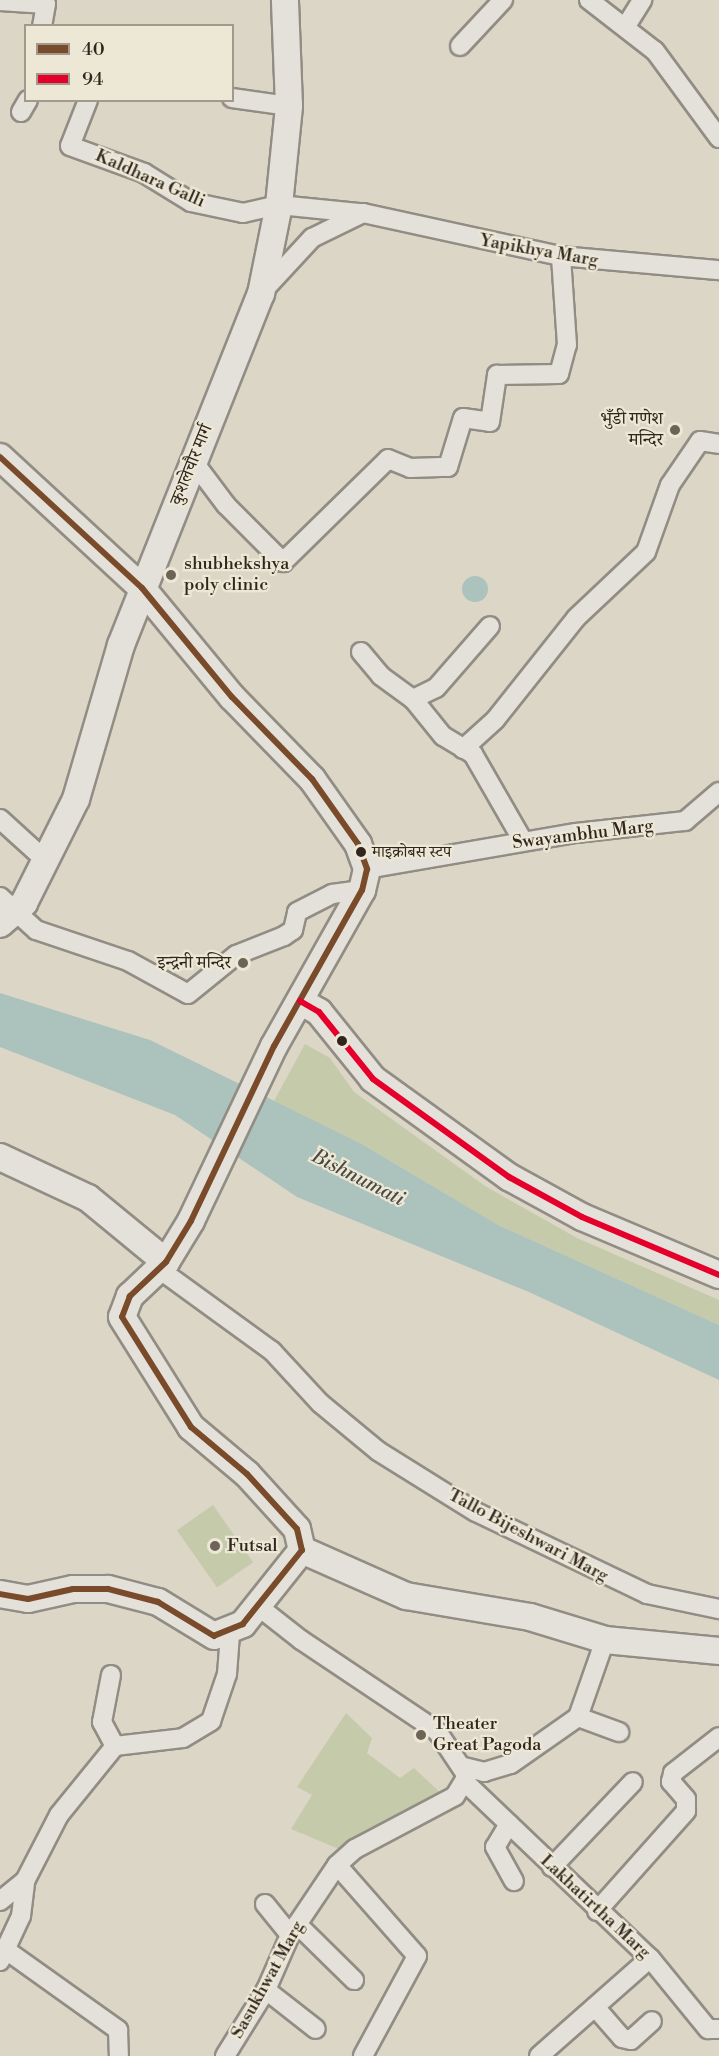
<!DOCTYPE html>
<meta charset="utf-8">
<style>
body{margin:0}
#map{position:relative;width:719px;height:2056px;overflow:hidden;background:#dcd6c6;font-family:"Libre Bodoni","Noto Serif Devanagari",serif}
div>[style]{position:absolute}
.green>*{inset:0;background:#c5caaa;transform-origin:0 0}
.water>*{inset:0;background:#acc2bc}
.round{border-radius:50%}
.roads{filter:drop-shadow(2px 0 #928d84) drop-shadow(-2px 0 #928d84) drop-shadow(0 2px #928d84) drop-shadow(0 -2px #928d84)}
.street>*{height:18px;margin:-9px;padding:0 9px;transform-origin:9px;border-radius:9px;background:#e4e1da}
.secondary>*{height:26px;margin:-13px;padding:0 13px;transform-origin:13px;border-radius:13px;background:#e4e1da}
.bus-1>*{height:6px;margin:-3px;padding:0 3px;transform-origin:3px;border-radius:3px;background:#7a4b2a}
.bus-2>*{height:6px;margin:-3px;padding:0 3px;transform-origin:3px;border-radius:3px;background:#e4002b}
.dots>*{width:16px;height:16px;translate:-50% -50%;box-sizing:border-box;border:3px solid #ede8d5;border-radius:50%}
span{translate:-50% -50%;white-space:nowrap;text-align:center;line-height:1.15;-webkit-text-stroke:4.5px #ede8d5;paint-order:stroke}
.bus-label{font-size:16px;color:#30251f}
.left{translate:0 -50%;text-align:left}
.street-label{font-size:18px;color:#30251f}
.poi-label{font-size:18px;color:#30251f}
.right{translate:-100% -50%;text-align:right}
.water-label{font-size:20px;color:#4a4a45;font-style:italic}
.legend{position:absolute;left:24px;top:24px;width:210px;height:78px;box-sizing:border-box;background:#ede8d5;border:2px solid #a19a8c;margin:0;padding:8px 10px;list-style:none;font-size:18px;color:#30251f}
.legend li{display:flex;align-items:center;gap:12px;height:30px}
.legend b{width:30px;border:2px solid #a19a8c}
</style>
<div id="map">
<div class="green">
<div style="clip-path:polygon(305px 1044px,330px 1058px,354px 1092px,485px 1186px,577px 1238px,719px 1300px,719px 1325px,500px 1226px,360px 1143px,274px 1101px)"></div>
<div style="left:213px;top:1505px;width:70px;height:44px;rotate:55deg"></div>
<div style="clip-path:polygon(346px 1713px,372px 1738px,367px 1753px,400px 1778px,414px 1768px,445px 1797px,341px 1850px,291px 1829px,312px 1795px,297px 1787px)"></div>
</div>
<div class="water">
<div class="round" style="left:462px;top:576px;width:26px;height:26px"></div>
<div style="clip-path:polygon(0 993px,150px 1040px,360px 1143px,500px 1226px,719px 1325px,719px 1380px,529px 1292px,297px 1197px,175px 1115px,0 1047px)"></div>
</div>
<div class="roads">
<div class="street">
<div style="left:589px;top:0;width:83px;rotate:37.7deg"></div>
<div style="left:655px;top:51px;width:108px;rotate:53.7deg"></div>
<div style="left:0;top:1px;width:46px;rotate:3.7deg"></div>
<div style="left:46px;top:4px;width:22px;rotate:100deg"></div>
<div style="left:626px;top:26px;width:31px;rotate:-58deg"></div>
<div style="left:460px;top:46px;width:63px;rotate:-46.9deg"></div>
<div style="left:232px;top:98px;width:58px;rotate:8deg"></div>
<div style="left:88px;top:100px;width:49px;rotate:111.4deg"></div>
<div style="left:70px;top:146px;width:79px;rotate:20deg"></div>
<div style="left:144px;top:173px;width:55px;rotate:31.7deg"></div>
<div style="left:191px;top:202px;width:53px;rotate:11.9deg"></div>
<div style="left:243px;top:213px;width:37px;rotate:-13deg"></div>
<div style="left:279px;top:205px;width:80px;rotate:5.7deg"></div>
<div style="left:21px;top:112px;width:14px;rotate:-60deg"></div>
<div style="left:264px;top:290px;width:71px;rotate:-47.3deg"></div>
<div style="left:312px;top:238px;width:57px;rotate:-26.1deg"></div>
<div style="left:363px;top:213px;width:203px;rotate:12.3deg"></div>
<div style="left:561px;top:256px;width:159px;rotate:5.1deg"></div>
<div style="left:193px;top:461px;width:55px;rotate:53.1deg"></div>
<div style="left:226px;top:505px;width:81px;rotate:45deg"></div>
<div style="left:283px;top:562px;width:147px;rotate:-44.4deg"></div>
<div style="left:388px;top:459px;width:24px;rotate:22deg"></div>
<div style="left:410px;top:468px;width:38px;rotate:-2deg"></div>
<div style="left:448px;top:467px;width:51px;rotate:-73deg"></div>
<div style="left:463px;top:418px;width:27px;rotate:8deg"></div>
<div style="left:490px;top:422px;width:48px;rotate:-81.5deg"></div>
<div style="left:497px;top:375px;width:62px;rotate:-0.9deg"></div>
<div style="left:559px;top:374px;width:30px;rotate:-75deg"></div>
<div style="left:567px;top:345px;width:89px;rotate:-93.9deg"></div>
<div style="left:361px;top:652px;width:31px;rotate:50deg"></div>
<div style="left:381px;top:676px;width:39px;rotate:36deg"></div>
<div style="left:413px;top:699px;width:48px;rotate:51deg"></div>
<div style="left:443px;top:736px;width:35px;rotate:31deg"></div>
<div style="left:473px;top:754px;width:100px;rotate:60.1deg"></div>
<div style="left:413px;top:699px;width:25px;rotate:-26deg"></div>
<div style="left:436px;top:688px;width:82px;rotate:-48.9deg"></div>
<div style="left:463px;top:749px;width:43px;rotate:-42.2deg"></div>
<div style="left:495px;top:720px;width:130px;rotate:-51.5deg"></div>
<div style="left:576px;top:618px;width:96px;rotate:-43.3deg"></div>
<div style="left:646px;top:552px;width:71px;rotate:-70.3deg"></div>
<div style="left:670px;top:485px;width:53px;rotate:-55.7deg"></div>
<div style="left:700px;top:441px;width:19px;rotate:9deg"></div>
<div style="left:0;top:819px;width:59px;rotate:42.3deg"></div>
<div style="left:367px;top:869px;width:212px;rotate:-9.8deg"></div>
<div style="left:576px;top:833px;width:110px;rotate:-6.3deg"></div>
<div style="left:685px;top:821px;width:45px;rotate:-40.5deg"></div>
<div style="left:0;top:897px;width:49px;rotate:42.5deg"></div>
<div style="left:36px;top:930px;width:97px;rotate:18.6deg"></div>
<div style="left:128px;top:961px;width:68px;rotate:28.8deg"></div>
<div style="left:188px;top:994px;width:62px;rotate:-39.1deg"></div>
<div style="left:236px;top:955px;width:52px;rotate:-21.6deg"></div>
<div style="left:284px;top:936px;width:11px;rotate:-34deg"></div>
<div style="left:293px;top:930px;width:18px;rotate:-77deg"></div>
<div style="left:297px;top:912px;width:39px;rotate:-27deg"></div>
<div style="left:332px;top:894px;width:30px;rotate:-8deg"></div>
<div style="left:159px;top:1269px;width:140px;rotate:36deg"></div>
<div style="left:272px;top:1351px;width:71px;rotate:47.3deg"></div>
<div style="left:320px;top:1403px;width:75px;rotate:39.6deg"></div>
<div style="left:378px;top:1451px;width:115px;rotate:31.9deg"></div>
<div style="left:476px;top:1512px;width:190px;rotate:25.6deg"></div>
<div style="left:647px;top:1594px;width:74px;rotate:11.8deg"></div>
<div style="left:111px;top:1675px;width:48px;rotate:100.8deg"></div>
<div style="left:102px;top:1722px;width:27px;rotate:62deg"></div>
<div style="left:578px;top:1717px;width:44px;rotate:20.1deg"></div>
<div style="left:464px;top:1767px;width:21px;rotate:14deg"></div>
<div style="left:484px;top:1772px;width:28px;rotate:-17deg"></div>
<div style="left:511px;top:1764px;width:82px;rotate:-35deg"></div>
<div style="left:578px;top:1717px;width:82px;rotate:-70.7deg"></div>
<div style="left:466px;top:1783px;width:254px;rotate:43.6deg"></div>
<div style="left:650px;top:1958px;width:92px;rotate:50.8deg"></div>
<div style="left:708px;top:2029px;width:11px"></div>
<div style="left:509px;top:1824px;width:27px;rotate:121deg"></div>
<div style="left:495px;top:1847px;width:39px;rotate:61deg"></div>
<div style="left:337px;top:1865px;width:121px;rotate:48.7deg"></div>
<div style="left:417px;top:1956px;width:114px;rotate:118.4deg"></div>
<div style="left:552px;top:1867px;width:117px;rotate:-46.4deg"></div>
<div style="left:0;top:1901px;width:32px;rotate:-39deg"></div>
<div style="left:265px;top:1904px;width:40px;rotate:51deg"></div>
<div style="left:597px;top:1911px;width:134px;rotate:-48.3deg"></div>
<div style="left:686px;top:1811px;width:12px;rotate:-90deg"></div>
<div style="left:686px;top:1799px;width:23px;rotate:-131deg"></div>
<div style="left:671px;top:1782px;width:9px;rotate:-77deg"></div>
<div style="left:673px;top:1773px;width:58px;rotate:-38deg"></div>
<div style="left:297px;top:1924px;width:80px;rotate:44.5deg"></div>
<div style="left:6px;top:1950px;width:138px;rotate:35.5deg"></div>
<div style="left:118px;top:2030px;width:26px;rotate:88deg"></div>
<div style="left:0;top:1961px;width:50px;rotate:-65deg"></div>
<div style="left:21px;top:1916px;width:35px;rotate:-83deg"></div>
<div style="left:25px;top:1881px;width:74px;rotate:-62.7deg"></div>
<div style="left:59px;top:1815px;width:89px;rotate:-50.9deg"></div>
<div style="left:115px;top:1746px;width:68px;rotate:-6.7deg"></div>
<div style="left:183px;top:1738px;width:33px;rotate:-31deg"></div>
<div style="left:211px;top:1721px;width:50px;rotate:-71.2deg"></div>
<div style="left:227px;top:1674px;width:40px;rotate:-85.7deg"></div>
<div style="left:266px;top:1990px;width:63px;rotate:38deg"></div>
<div style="left:595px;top:2007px;width:41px;rotate:48.9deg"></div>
<div style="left:622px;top:2038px;width:9px;rotate:13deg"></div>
<div style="left:631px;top:2040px;width:28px;rotate:-42deg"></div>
<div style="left:225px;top:2056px;width:78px;rotate:-58.2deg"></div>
<div style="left:266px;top:1990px;width:60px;rotate:-66.4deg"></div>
<div style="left:290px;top:1935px;width:84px;rotate:-56.1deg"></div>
<div style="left:337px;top:1865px;width:24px;rotate:-42deg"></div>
<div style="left:355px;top:1849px;width:113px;rotate:-27.9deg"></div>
<div style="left:455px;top:1796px;width:23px;rotate:-59deg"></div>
<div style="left:467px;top:1776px;width:54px;rotate:-123.7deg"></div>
<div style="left:437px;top:1731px;width:164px;rotate:-146.2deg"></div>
<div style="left:301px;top:1640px;width:53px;rotate:-141.8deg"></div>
<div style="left:259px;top:1607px;width:12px;rotate:-66deg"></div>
<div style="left:539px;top:2056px;width:148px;rotate:-41.4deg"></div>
</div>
<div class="secondary">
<div style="left:0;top:457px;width:193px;rotate:42.7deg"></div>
<div style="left:142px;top:588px;width:141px;rotate:50.5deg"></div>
<div style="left:232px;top:697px;width:115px;rotate:45.7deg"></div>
<div style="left:312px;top:779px;width:80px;rotate:54.7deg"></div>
<div style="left:358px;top:844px;width:27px;rotate:70deg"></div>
<div style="left:367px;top:869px;width:22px;rotate:103deg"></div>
<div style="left:362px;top:890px;width:179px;rotate:119.4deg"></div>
<div style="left:274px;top:1046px;width:194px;rotate:115.4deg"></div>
<div style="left:191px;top:1221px;width:48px;rotate:121.4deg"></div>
<div style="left:166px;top:1262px;width:50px;rotate:136.6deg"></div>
<div style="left:130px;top:1296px;width:22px;rotate:111deg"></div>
<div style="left:122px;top:1317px;width:130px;rotate:57.9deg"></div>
<div style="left:191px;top:1427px;width:73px;rotate:40deg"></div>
<div style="left:247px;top:1474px;width:74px;rotate:47.7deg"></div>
<div style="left:297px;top:1529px;width:22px;rotate:77deg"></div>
<div style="left:302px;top:1550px;width:95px;rotate:128.6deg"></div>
<div style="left:243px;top:1624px;width:31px;rotate:158deg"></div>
<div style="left:214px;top:1636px;width:66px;rotate:-148.7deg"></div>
<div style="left:158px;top:1602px;width:52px;rotate:-165.4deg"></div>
<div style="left:108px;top:1589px;width:35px;rotate:180deg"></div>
<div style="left:73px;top:1589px;width:46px;rotate:167.5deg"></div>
<div style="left:28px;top:1599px;width:28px;rotate:-170deg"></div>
<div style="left:0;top:924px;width:32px;rotate:-41deg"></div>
<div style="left:24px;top:903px;width:116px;rotate:-63.4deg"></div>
<div style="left:76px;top:799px;width:160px;rotate:-73.7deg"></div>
<div style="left:121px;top:645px;width:378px;rotate:-68.3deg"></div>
<div style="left:261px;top:294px;width:91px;rotate:-78.6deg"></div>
<div style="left:279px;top:205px;width:100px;rotate:-84.2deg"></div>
<div style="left:289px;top:106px;width:106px;rotate:-92.2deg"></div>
<div style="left:300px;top:1001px;width:22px;rotate:30deg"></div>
<div style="left:319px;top:1012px;width:86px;rotate:51.1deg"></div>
<div style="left:373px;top:1079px;width:168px;rotate:35.8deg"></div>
<div style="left:509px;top:1177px;width:83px;rotate:28.7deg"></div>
<div style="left:582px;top:1217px;width:149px;rotate:22.9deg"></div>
<div style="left:0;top:1157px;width:97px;rotate:25deg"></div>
<div style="left:88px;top:1198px;width:101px;rotate:39.4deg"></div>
<div style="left:302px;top:1550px;width:114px;rotate:23.9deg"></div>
<div style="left:406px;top:1596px;width:126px;rotate:9.6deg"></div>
<div style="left:530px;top:1617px;width:78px;rotate:17deg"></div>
<div style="left:605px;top:1640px;width:115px;rotate:5.5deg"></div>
</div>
</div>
<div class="bus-1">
<div style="left:0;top:457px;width:193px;rotate:42.7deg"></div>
<div style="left:142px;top:588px;width:141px;rotate:50.5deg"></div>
<div style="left:232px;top:697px;width:115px;rotate:45.7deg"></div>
<div style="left:312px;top:779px;width:80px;rotate:54.7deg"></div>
<div style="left:358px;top:844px;width:27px;rotate:70deg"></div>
<div style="left:367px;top:869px;width:22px;rotate:103deg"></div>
<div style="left:362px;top:890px;width:179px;rotate:119.4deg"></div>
<div style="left:274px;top:1046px;width:194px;rotate:115.4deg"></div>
<div style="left:191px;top:1221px;width:48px;rotate:121.4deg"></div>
<div style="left:166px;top:1262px;width:50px;rotate:136.6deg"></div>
<div style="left:130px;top:1296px;width:22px;rotate:111deg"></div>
<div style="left:122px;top:1317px;width:130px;rotate:57.9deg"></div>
<div style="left:191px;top:1427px;width:73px;rotate:40deg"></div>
<div style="left:247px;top:1474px;width:74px;rotate:47.7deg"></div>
<div style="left:297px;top:1529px;width:22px;rotate:77deg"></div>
<div style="left:302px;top:1550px;width:95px;rotate:128.6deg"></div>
<div style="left:243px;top:1624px;width:31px;rotate:158deg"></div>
<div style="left:214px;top:1636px;width:66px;rotate:-148.7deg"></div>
<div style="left:158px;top:1602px;width:52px;rotate:-165.4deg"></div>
<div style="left:108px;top:1589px;width:35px;rotate:180deg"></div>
<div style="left:73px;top:1589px;width:46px;rotate:167.5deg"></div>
<div style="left:28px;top:1599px;width:28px;rotate:-170deg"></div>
</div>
<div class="bus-2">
<div style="left:300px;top:1001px;width:22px;rotate:30deg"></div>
<div style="left:319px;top:1012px;width:86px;rotate:51.1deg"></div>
<div style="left:373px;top:1079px;width:168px;rotate:35.8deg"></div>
<div style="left:509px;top:1177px;width:83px;rotate:28.7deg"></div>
<div style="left:582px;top:1217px;width:149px;rotate:22.9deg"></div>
</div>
<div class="dots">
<div style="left:675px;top:430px;background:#6c6359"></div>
<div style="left:171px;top:575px;background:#6c6359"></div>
<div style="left:361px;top:852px;background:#30251f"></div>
<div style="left:243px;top:963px;background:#6c6359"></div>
<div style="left:342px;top:1041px;background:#30251f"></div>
<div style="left:215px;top:1546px;background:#6c6359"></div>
<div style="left:421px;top:1735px;background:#6c6359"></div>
</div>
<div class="bus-label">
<span class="left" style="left:372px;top:852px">माइक्रोबस स्टप</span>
</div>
<div class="street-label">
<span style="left:150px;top:179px;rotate:24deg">Kaldhara Galli</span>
<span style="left:539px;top:251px;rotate:10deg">Yapikhya Marg</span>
<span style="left:192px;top:465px;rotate:-68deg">कुशलेचौर मार्ग</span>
<span style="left:583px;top:835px;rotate:-7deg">Swayambhu Marg</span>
<span style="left:528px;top:1536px;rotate:28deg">Tallo Bijeshwari Marg</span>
<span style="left:595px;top:1907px;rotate:43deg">Lakhatirtha Marg</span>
<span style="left:268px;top:1980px;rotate:-61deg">Sasukhwat Marg</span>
</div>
<div class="poi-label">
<span class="right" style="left:663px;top:430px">भुँडी गणेश<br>मन्दिर</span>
<span class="left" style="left:184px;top:575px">shubhekshya<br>poly clinic</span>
<span class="right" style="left:231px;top:963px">इन्द्रनी मन्दिर</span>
<span class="left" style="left:227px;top:1546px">Futsal</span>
<span class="left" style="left:433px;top:1735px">Theater<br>Great Pagoda</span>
</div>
<div class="water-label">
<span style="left:358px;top:1178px;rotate:27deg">Bishnumati</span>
</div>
<ul class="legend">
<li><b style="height:8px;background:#7a4b2a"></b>40</li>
<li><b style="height:8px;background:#e4002b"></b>94</li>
</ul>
</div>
